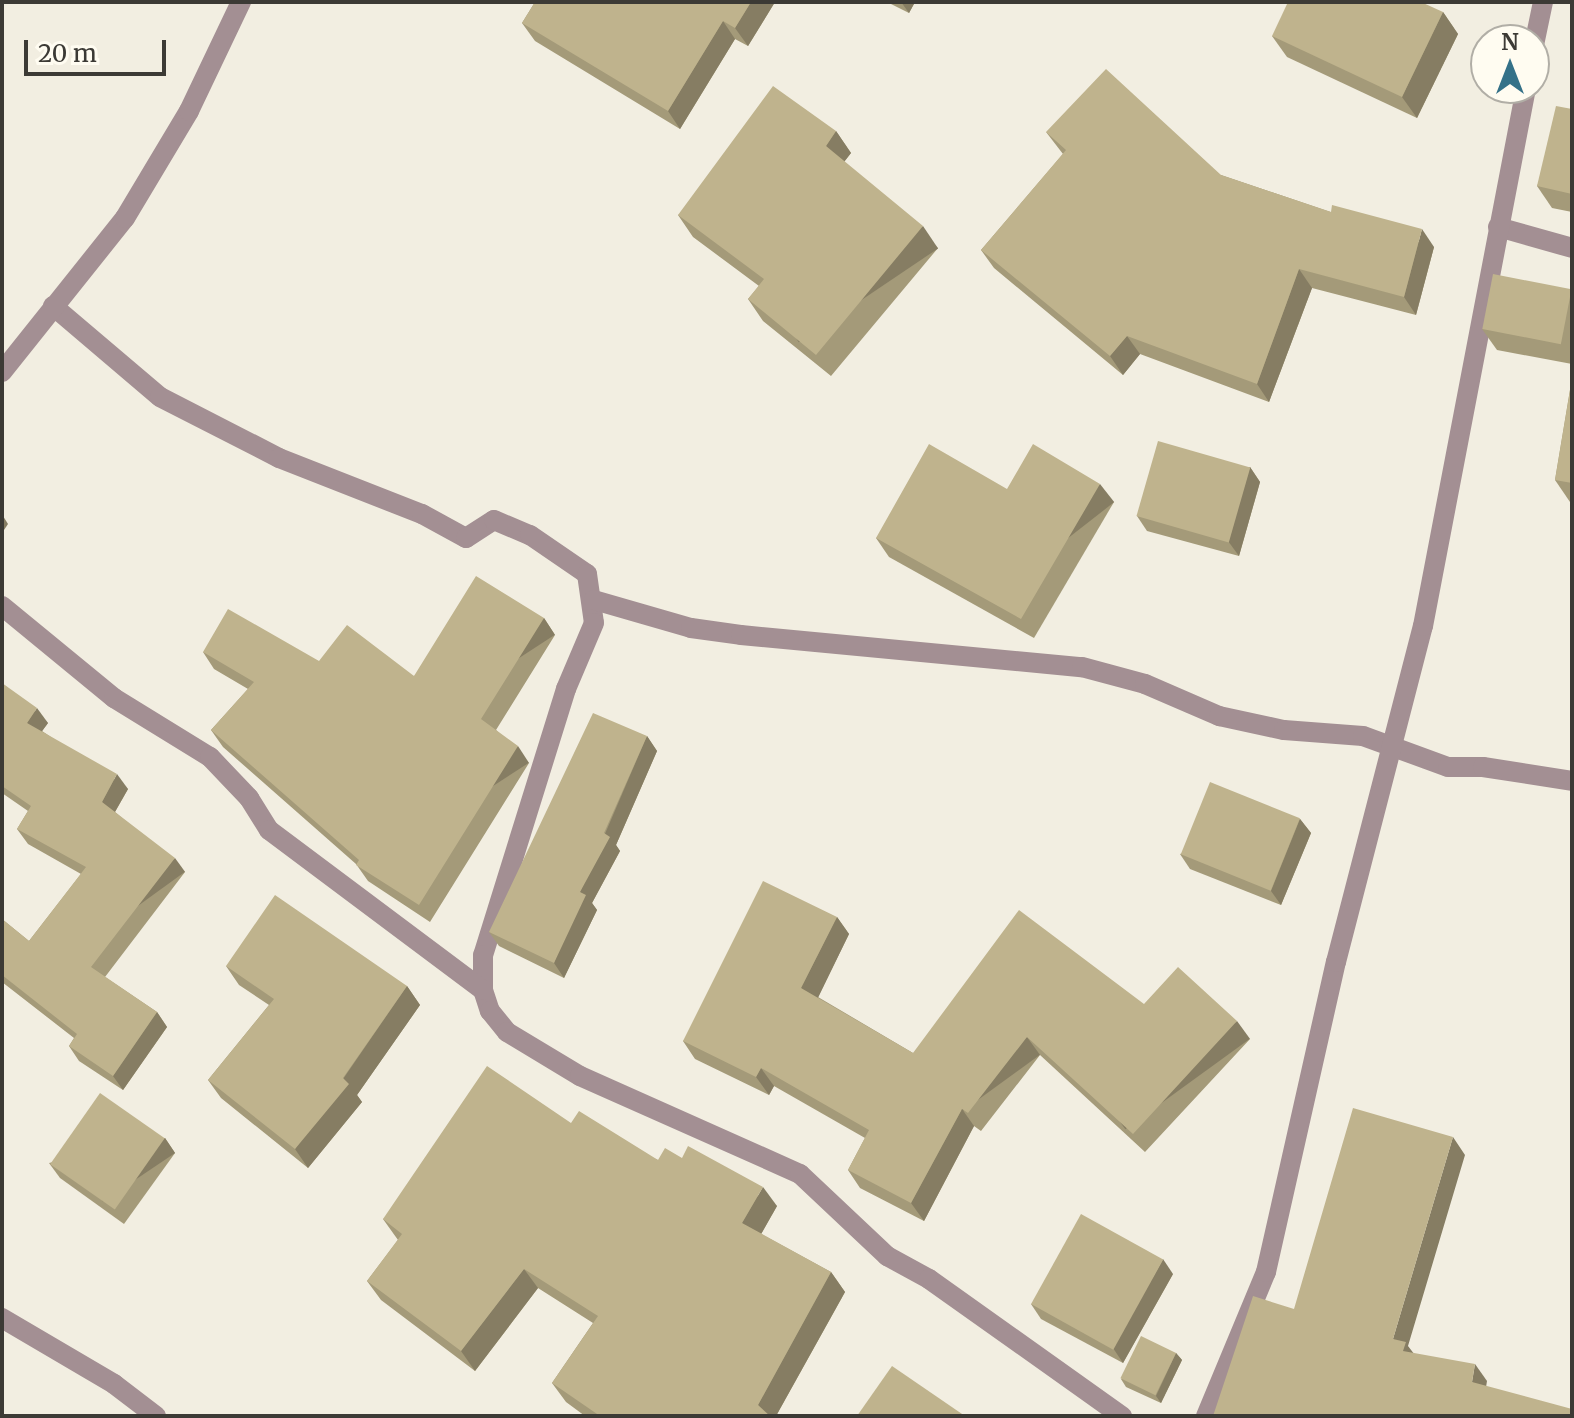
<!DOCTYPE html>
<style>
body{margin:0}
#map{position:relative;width:1574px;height:1418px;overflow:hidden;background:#f2eee1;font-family:Merriweather,serif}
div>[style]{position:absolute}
.minor>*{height:20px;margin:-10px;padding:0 10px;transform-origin:10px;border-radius:10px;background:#a38f93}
.wall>*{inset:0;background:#a49a79}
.shaded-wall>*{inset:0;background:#867d63;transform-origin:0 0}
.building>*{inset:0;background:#bfb38d;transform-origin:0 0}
span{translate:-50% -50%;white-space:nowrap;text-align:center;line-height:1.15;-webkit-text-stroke:8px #fffcf1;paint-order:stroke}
.frame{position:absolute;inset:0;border:4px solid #3c3a35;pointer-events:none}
.north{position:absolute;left:1470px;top:24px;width:80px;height:80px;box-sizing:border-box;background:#fffcf1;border:2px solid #b1aea6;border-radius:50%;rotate:0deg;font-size:22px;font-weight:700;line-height:32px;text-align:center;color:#3c3a35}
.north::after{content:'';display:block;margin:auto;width:28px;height:36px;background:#347188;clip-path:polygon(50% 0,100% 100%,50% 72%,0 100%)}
.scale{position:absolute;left:24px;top:40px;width:142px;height:36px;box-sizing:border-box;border:4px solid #3c3a35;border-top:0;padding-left:10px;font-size:24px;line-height:28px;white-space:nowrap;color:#3c3a35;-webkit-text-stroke:6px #fffcf1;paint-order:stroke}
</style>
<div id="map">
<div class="minor">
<div style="left:1534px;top:45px;width:44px;rotate:-78.2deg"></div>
<div style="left:1498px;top:227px;width:77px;rotate:15.8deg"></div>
<div style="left:53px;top:306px;width:140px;rotate:40.4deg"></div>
<div style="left:160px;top:397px;width:134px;rotate:27.1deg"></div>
<div style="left:279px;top:458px;width:154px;rotate:21.4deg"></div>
<div style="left:422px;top:514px;width:50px;rotate:28.6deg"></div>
<div style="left:466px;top:538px;width:33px;rotate:-33deg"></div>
<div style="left:494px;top:520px;width:39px;rotate:23deg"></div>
<div style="left:530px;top:535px;width:69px;rotate:34.4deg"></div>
<div style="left:587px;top:574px;width:49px;rotate:81.9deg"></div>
<div style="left:594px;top:623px;width:72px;rotate:113deg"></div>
<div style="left:566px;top:689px;width:279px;rotate:107.3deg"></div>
<div style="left:483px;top:955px;width:35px;rotate:90deg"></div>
<div style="left:483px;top:990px;width:22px;rotate:72deg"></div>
<div style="left:490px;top:1011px;width:27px;rotate:51deg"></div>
<div style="left:507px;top:1032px;width:85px;rotate:31.1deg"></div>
<div style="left:580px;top:1076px;width:241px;rotate:24deg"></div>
<div style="left:800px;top:1174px;width:120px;rotate:43.3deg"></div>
<div style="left:887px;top:1256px;width:48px;rotate:28.7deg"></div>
<div style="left:929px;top:1279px;width:237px;rotate:35.4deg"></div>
<div style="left:2px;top:372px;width:197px;rotate:-51.4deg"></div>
<div style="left:125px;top:218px;width:125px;rotate:-59.1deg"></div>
<div style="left:189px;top:111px;width:121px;rotate:-64.5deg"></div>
<div style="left:594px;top:600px;width:101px;rotate:16.1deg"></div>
<div style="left:691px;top:628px;width:50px;rotate:8deg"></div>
<div style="left:741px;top:635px;width:342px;rotate:5.4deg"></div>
<div style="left:1082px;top:667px;width:65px;rotate:15.1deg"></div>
<div style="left:1145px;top:684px;width:81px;rotate:23.4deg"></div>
<div style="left:1219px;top:716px;width:66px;rotate:12.2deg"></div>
<div style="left:1284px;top:730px;width:79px;rotate:4.3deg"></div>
<div style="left:1363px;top:736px;width:90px;rotate:20deg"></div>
<div style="left:1448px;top:767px;width:35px"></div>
<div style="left:1483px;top:767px;width:90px;rotate:8.9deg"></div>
<div style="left:2px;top:606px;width:145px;rotate:39.4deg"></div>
<div style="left:114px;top:698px;width:113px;rotate:31.6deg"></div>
<div style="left:210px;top:757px;width:57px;rotate:46.4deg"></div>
<div style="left:249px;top:798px;width:38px;rotate:58deg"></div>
<div style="left:269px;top:830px;width:267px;rotate:36.8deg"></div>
<div style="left:2px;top:1318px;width:130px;rotate:30.5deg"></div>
<div style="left:114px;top:1384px;width:53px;rotate:37.3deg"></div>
<div style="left:1206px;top:1416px;width:156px;rotate:-67.4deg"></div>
<div style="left:1266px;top:1272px;width:318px;rotate:-77.3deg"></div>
<div style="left:1336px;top:962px;width:347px;rotate:-75.5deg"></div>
<div style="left:1423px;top:626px;width:548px;rotate:-79.16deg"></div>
</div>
<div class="wall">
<div style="clip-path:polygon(535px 2px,775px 2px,748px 46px,735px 39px,680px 129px,535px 41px,522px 23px)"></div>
<div style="clip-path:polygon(887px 2px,915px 2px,909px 13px)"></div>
<div style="clip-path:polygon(1443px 12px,1458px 34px,1417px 118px,1287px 57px,1272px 36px)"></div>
<div style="clip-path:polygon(1572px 109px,1572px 212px,1552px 208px,1537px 186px)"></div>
<div style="clip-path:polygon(836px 131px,851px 153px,844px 162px,938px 248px,831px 376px,763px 321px,748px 299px,759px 286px,693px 237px,678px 215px)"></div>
<div style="clip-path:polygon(1046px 132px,1221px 175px,1434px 247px,1416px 315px,1312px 288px,1269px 402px,1140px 354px,1123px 375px,994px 268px,981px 250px,1063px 154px)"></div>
<div style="clip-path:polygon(1572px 289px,1572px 364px,1497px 350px,1482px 329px)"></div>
<div style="clip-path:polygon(1572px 378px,1572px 502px,1570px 502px,1555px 480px)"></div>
<div style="clip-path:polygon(1250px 467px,1260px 482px,1239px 556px,1147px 531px,1137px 516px)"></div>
<div style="clip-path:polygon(1007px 489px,1114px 502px,1034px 638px,889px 557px,876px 538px)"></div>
<div style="clip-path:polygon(544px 618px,555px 635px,496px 730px,529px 763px,430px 922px,368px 881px,356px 864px,223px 747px,211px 730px,248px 689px,214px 669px,203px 652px,319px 661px,414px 676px)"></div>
<div style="clip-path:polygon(2px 683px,48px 723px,42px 731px,128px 789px,115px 812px,185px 872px,105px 977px,157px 1012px,167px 1027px,123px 1090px,79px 1061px,69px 1046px,74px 1038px,2px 982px,2px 919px,29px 941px,81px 874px,28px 844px,17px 829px,28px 811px,2px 793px)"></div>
<div style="clip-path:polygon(647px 736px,657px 751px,616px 845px,620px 851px,592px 903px,597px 910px,564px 978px,499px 946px,489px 932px)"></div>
<div style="clip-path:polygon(1300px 819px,1311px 833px,1281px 905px,1190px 869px,1180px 854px)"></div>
<div style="clip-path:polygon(837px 917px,849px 934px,818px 997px,913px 1053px,1144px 1004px,1250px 1039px,1145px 1152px,1040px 1055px,981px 1131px,974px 1126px,924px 1221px,860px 1188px,848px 1170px,865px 1138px,774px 1086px,769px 1095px,695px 1059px,683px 1041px)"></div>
<div style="clip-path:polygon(226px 966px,407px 986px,420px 1005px,357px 1095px,362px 1102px,308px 1168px,221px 1098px,208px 1080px,269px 1005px,239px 985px)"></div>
<div style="clip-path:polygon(571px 1123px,658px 1160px,682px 1158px,777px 1206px,761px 1234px,831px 1272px,845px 1292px,776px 1416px,585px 1416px,566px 1402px,552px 1383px,593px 1323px,538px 1288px,475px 1371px,381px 1300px,367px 1281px,398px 1240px,383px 1219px)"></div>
<div style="clip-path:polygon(165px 1138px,175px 1153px,124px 1224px,60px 1178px,49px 1163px)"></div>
<div style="clip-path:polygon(1173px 1274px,1123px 1363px,1041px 1319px,1031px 1304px)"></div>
<div style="clip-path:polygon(1176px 1353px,1182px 1360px,1161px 1403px,1126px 1387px,1121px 1379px)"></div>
</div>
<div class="shaded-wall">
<div style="clip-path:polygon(751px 2px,775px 2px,748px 46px,735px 28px)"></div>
<div style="clip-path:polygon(901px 2px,915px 2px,909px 13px)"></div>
<div style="clip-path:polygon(1443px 12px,1458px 34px,1417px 118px,1402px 97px)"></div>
<div style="clip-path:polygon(723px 21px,735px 39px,680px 129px,668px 111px)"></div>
<div style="clip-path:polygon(836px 131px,851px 153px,840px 167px,826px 146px)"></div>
<div style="left:923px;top:226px;width:27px;height:168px;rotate:56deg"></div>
<div style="clip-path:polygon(1422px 229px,1434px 247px,1416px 315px,1404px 297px)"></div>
<div style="clip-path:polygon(1299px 269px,1312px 288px,1269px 402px,1257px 384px)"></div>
<div style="clip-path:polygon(1127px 336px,1140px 354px,1123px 375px,1110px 356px)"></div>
<div style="clip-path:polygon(1250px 467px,1260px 482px,1239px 556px,1228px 541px)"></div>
<div style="left:1100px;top:484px;width:23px;height:156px;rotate:52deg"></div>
<div style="clip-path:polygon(3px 516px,8px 524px,2px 533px,2px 517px)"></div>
<div style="left:544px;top:618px;width:20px;height:119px;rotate:57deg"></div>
<div style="clip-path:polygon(37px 708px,48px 723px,37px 738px,27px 723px)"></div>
<div style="clip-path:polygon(647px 736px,657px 751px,616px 845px,620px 851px,592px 903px,597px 910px,564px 978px,554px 963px,580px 892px)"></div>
<div style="left:518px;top:746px;width:20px;height:187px;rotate:57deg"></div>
<div style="clip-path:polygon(117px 774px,128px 789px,112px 817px,102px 802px)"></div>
<div style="clip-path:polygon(1300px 819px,1311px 833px,1281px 905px,1271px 891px)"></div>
<div style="left:175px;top:858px;width:17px;height:138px;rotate:54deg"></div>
<div style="clip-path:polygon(837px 917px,849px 934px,814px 1006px,801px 988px)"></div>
<div style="clip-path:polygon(407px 986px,420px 1005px,357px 1095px,362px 1102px,308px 1168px,295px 1149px)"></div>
<div style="clip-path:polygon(157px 1012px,167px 1027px,123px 1090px,113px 1076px)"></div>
<div style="left:1237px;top:1021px;width:22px;height:154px;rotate:54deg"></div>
<div style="left:1027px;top:1037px;width:22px;height:96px;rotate:54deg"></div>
<div style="clip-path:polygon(761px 1068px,774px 1086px,769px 1095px,756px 1077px)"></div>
<div style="clip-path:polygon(962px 1109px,974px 1126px,924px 1221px,911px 1203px)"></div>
<div style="clip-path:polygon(1453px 1137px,1465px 1155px,1408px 1346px,1418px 1359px,1416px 1369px,1393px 1339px)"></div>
<div style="left:165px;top:1138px;width:18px;height:87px;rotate:56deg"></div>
<div style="clip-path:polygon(763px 1187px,777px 1206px,756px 1243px,742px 1223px)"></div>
<div style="clip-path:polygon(1163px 1259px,1173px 1274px,1123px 1363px,1113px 1348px)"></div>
<div style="clip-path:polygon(524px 1269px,538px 1288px,475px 1371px,461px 1351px)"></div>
<div style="clip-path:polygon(831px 1272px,845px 1292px,776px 1416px,765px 1416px,758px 1405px)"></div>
<div style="clip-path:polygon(1176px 1353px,1182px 1360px,1161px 1403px,1156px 1396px)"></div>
<div style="clip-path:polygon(1475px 1364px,1487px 1381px,1484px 1400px,1472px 1382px)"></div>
</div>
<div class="building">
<div style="clip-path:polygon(535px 2px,751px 2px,735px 28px,723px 21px,668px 111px,522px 23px)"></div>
<div style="clip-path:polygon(1288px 2px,1421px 2px,1443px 12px,1402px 97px,1272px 36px)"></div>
<div style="clip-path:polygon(1106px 69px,1221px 175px,1331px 212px,1332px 205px,1422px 229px,1404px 297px,1299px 269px,1257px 384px,1127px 336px,1110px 356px,981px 250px,1066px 150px,1046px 132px)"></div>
<div style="clip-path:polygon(773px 86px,836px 131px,826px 146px,923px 226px,816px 355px,748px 299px,764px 279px,678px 215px)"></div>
<div style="clip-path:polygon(1556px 106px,1572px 109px,1572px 194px,1537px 186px)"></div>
<div style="left:1493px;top:274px;width:80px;height:56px;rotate:11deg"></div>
<div style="clip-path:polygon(1572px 378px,1572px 483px,1555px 480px)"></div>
<div style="left:1158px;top:441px;width:96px;height:78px;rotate:16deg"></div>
<div style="clip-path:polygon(929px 444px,1007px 489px,1033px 444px,1100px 484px,1021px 619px,876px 538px)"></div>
<div style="clip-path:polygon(476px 576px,544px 618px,481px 719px,518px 746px,419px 905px,356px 865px,359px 860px,211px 730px,254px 682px,203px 652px,228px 609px,319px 661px,347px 625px,414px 676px)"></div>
<div style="clip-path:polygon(2px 683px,37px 708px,27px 723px,117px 774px,102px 802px,175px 858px,91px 967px,157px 1012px,113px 1076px,69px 1046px,77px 1034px,2px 975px,2px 919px,29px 941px,86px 867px,17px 829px,31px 806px,2px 786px)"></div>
<div style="clip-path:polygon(593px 713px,647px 736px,604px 833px,610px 837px,580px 892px,586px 895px,554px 963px,489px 932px)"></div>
<div style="left:1210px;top:782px;width:97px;height:78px;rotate:22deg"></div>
<div style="clip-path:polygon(763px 881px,837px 917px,801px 988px,913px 1053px,1019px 910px,1144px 1004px,1178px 967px,1237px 1021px,1133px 1134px,1027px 1037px,968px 1113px,962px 1109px,911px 1203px,848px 1170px,869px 1130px,761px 1068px,756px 1077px,683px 1041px)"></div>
<div style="clip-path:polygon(275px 895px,407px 986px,343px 1078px,349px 1084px,295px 1149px,208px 1080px,274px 999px,226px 966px)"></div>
<div style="clip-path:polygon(487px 1066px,571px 1123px,579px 1111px,658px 1160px,665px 1148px,682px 1158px,688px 1146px,763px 1187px,742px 1223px,831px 1272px,758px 1405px,770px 1416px,600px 1416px,552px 1383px,598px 1316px,524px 1269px,461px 1351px,367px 1281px,402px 1234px,383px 1219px)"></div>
<div style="left:100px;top:1093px;width:79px;height:87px;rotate:35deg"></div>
<div style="clip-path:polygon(1353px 1108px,1453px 1137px,1393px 1339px,1406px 1342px,1403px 1351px,1475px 1364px,1472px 1382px,1572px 1409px,1572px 1416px,1213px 1416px,1253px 1296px,1294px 1309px)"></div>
<div style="left:1081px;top:1214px;width:94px;height:103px;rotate:29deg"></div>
<div style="left:1141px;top:1336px;width:39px;height:47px;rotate:26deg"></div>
<div style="clip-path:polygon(892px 1366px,965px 1416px,857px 1416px)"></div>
</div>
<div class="frame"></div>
<div class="north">N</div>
<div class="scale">20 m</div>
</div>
